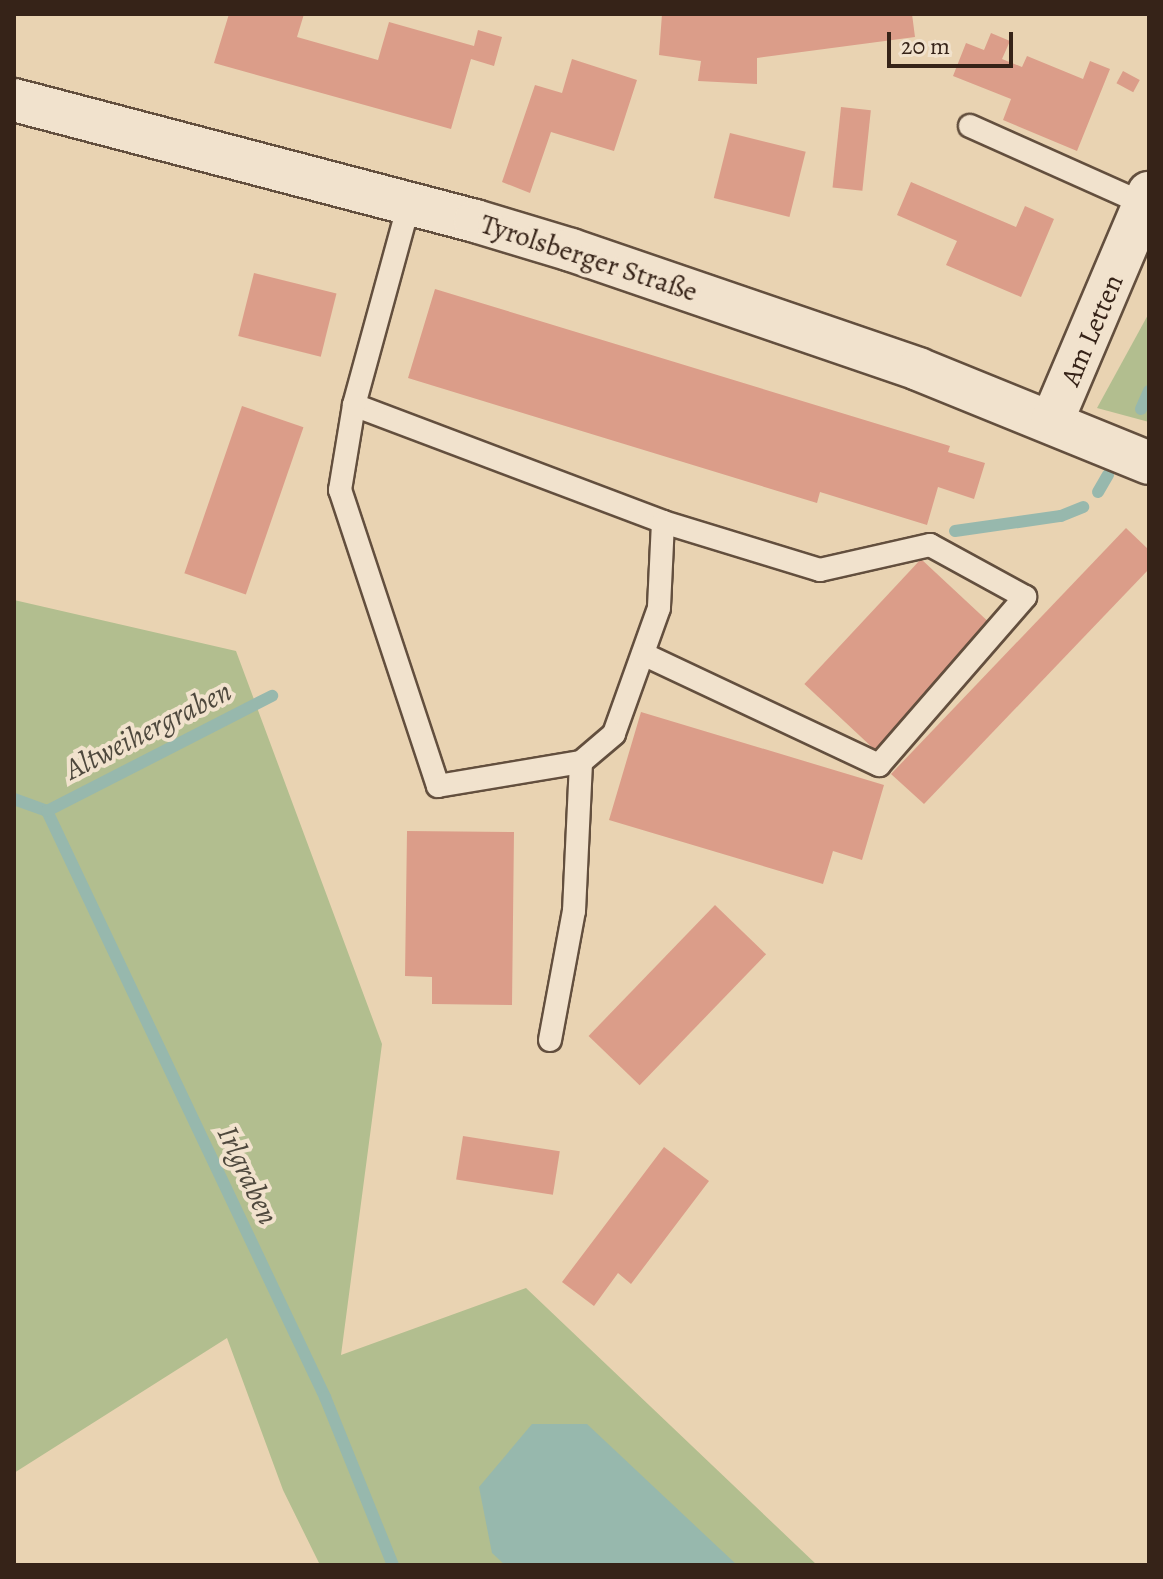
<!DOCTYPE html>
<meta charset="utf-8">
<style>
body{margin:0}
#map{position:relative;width:1163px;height:1579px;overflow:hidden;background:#e9d3b2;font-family:Alegreya,serif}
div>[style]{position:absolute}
.green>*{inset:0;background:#b2be8f}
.water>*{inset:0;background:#97b8ad}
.stream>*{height:12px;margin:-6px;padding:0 6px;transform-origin:6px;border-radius:6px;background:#97b8ad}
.building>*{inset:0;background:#db9d89;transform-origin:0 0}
.roads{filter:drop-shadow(2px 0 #634f3e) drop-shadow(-2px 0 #634f3e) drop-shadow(0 2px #634f3e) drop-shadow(0 -2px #634f3e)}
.service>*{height:22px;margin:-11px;padding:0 11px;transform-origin:11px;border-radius:11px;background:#f1e2cd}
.minor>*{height:42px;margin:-21px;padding:0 21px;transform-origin:21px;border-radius:21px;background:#f1e2cd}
span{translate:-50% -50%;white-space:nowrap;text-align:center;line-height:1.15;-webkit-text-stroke:8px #f1e2cd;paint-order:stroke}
.street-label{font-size:28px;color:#362318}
.water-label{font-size:30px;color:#4e483d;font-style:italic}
.frame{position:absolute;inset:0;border:16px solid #362318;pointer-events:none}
.scale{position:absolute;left:887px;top:32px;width:126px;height:36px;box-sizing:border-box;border:4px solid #362318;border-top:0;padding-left:10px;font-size:24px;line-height:28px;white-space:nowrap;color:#362318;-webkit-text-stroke:6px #f1e2cd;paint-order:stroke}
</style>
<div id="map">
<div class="green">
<div style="clip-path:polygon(1149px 313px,1149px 422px,1097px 408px)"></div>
<div style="clip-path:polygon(14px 600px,236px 651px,382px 1044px,341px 1355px,526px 1288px,817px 1565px,320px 1565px,283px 1490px,227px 1338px,14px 1473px)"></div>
</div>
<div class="water">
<div style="clip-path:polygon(532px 1424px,587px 1424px,737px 1565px,505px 1565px,492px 1553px,479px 1487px)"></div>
</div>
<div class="stream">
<div style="left:1141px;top:409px;width:20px;rotate:-66deg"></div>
<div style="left:1098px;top:492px;width:20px;rotate:-60deg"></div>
<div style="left:955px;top:531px;width:107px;rotate:-8.1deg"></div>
<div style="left:1061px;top:516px;width:24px;rotate:-22deg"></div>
<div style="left:14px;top:799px;width:35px;rotate:20deg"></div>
<div style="left:47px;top:811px;width:649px;rotate:64.62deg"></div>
<div style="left:325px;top:1397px;width:181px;rotate:68deg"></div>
<div style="left:47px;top:811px;width:253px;rotate:-27.1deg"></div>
</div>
<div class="building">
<div style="clip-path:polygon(229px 14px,304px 14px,297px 37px,378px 60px,389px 22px,474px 46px,478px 30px,502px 37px,494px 66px,471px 59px,451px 129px,214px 63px)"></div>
<div style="clip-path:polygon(662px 14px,912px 14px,915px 37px,757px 58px,757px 84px,698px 81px,701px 61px,659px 55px)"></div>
<div style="clip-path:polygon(991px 33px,1010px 41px,1002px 59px,1022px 67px,1027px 56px,1083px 79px,1090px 61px,1110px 69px,1077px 151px,1003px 120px,1011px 99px,953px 76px,966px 43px,984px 50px)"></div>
<div style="clip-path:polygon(572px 59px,637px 80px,614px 151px,551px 132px,530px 193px,502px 182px,535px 85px,562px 93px)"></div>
<div style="left:1123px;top:71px;width:19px;height:14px;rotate:28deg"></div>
<div style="left:841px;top:107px;width:30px;height:81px;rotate:6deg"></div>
<div style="left:730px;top:133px;width:78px;height:67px;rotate:14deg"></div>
<div style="clip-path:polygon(911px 182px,1016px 227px,1025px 206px,1054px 219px,1021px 297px,946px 265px,957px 241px,897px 215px)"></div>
<div style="left:254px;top:273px;width:85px;height:65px;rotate:14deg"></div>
<div style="clip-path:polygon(435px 289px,950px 446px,948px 452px,985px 463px,974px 499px,938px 487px,927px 525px,820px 492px,817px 503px,408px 378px)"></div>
<div style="left:242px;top:406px;width:65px;height:177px;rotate:19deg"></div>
<div style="clip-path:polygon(1126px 528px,1149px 550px,1149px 569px,924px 804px,891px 774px)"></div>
<div style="left:921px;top:559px;width:98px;height:171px;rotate:43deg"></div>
<div style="clip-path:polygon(641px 712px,884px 785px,862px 860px,833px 851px,823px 884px,609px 820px)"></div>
<div style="clip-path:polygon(407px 831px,514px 832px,512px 1005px,432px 1004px,432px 977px,405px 976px)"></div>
<div style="left:715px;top:905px;width:71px;height:182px;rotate:44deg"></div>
<div style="left:463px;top:1136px;width:98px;height:44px;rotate:9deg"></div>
<div style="clip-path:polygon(664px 1147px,709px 1181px,631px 1284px,618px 1273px,594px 1306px,562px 1282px)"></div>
</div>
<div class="roads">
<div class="service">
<div style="left:970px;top:126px;width:196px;rotate:24.1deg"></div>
<div style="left:354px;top:405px;width:330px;rotate:20.7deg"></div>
<div style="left:663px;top:522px;width:86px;rotate:92.7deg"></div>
<div style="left:659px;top:608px;width:134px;rotate:109.7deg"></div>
<div style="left:614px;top:734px;width:43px;rotate:139.7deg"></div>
<div style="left:581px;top:762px;width:145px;rotate:170.5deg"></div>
<div style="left:438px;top:786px;width:312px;rotate:-108.3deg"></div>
<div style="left:340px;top:490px;width:86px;rotate:-80.6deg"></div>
<div style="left:354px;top:405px;width:208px;rotate:-74.7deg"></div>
<div style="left:643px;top:654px;width:261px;rotate:25.2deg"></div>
<div style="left:879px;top:765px;width:223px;rotate:-49deg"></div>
<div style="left:1025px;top:597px;width:108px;rotate:-151.3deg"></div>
<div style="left:930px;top:545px;width:113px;rotate:167.2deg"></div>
<div style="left:820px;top:570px;width:164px;rotate:-163deg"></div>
<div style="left:550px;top:1040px;width:131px;rotate:-79.5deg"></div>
<div style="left:574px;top:911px;width:149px;rotate:-87.3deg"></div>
</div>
<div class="minor">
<div style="left:14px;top:100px;width:477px;rotate:14.7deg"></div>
<div style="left:475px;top:221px;width:100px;rotate:16.8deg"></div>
<div style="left:571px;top:250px;width:367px;rotate:18.9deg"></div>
<div style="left:918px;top:369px;width:249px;rotate:22.1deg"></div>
<div style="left:1052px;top:421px;width:248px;rotate:-67deg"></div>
</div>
</div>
<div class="street-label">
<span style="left:589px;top:258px;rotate:18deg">Tyrolsberger Straße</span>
<span style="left:1092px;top:330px;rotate:-67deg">Am Letten</span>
</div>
<div class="water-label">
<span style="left:148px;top:730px;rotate:-27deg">Altweihergraben</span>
<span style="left:248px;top:1175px;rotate:65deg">Irlgraben</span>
</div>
<div class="frame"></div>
<div class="scale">20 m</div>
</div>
